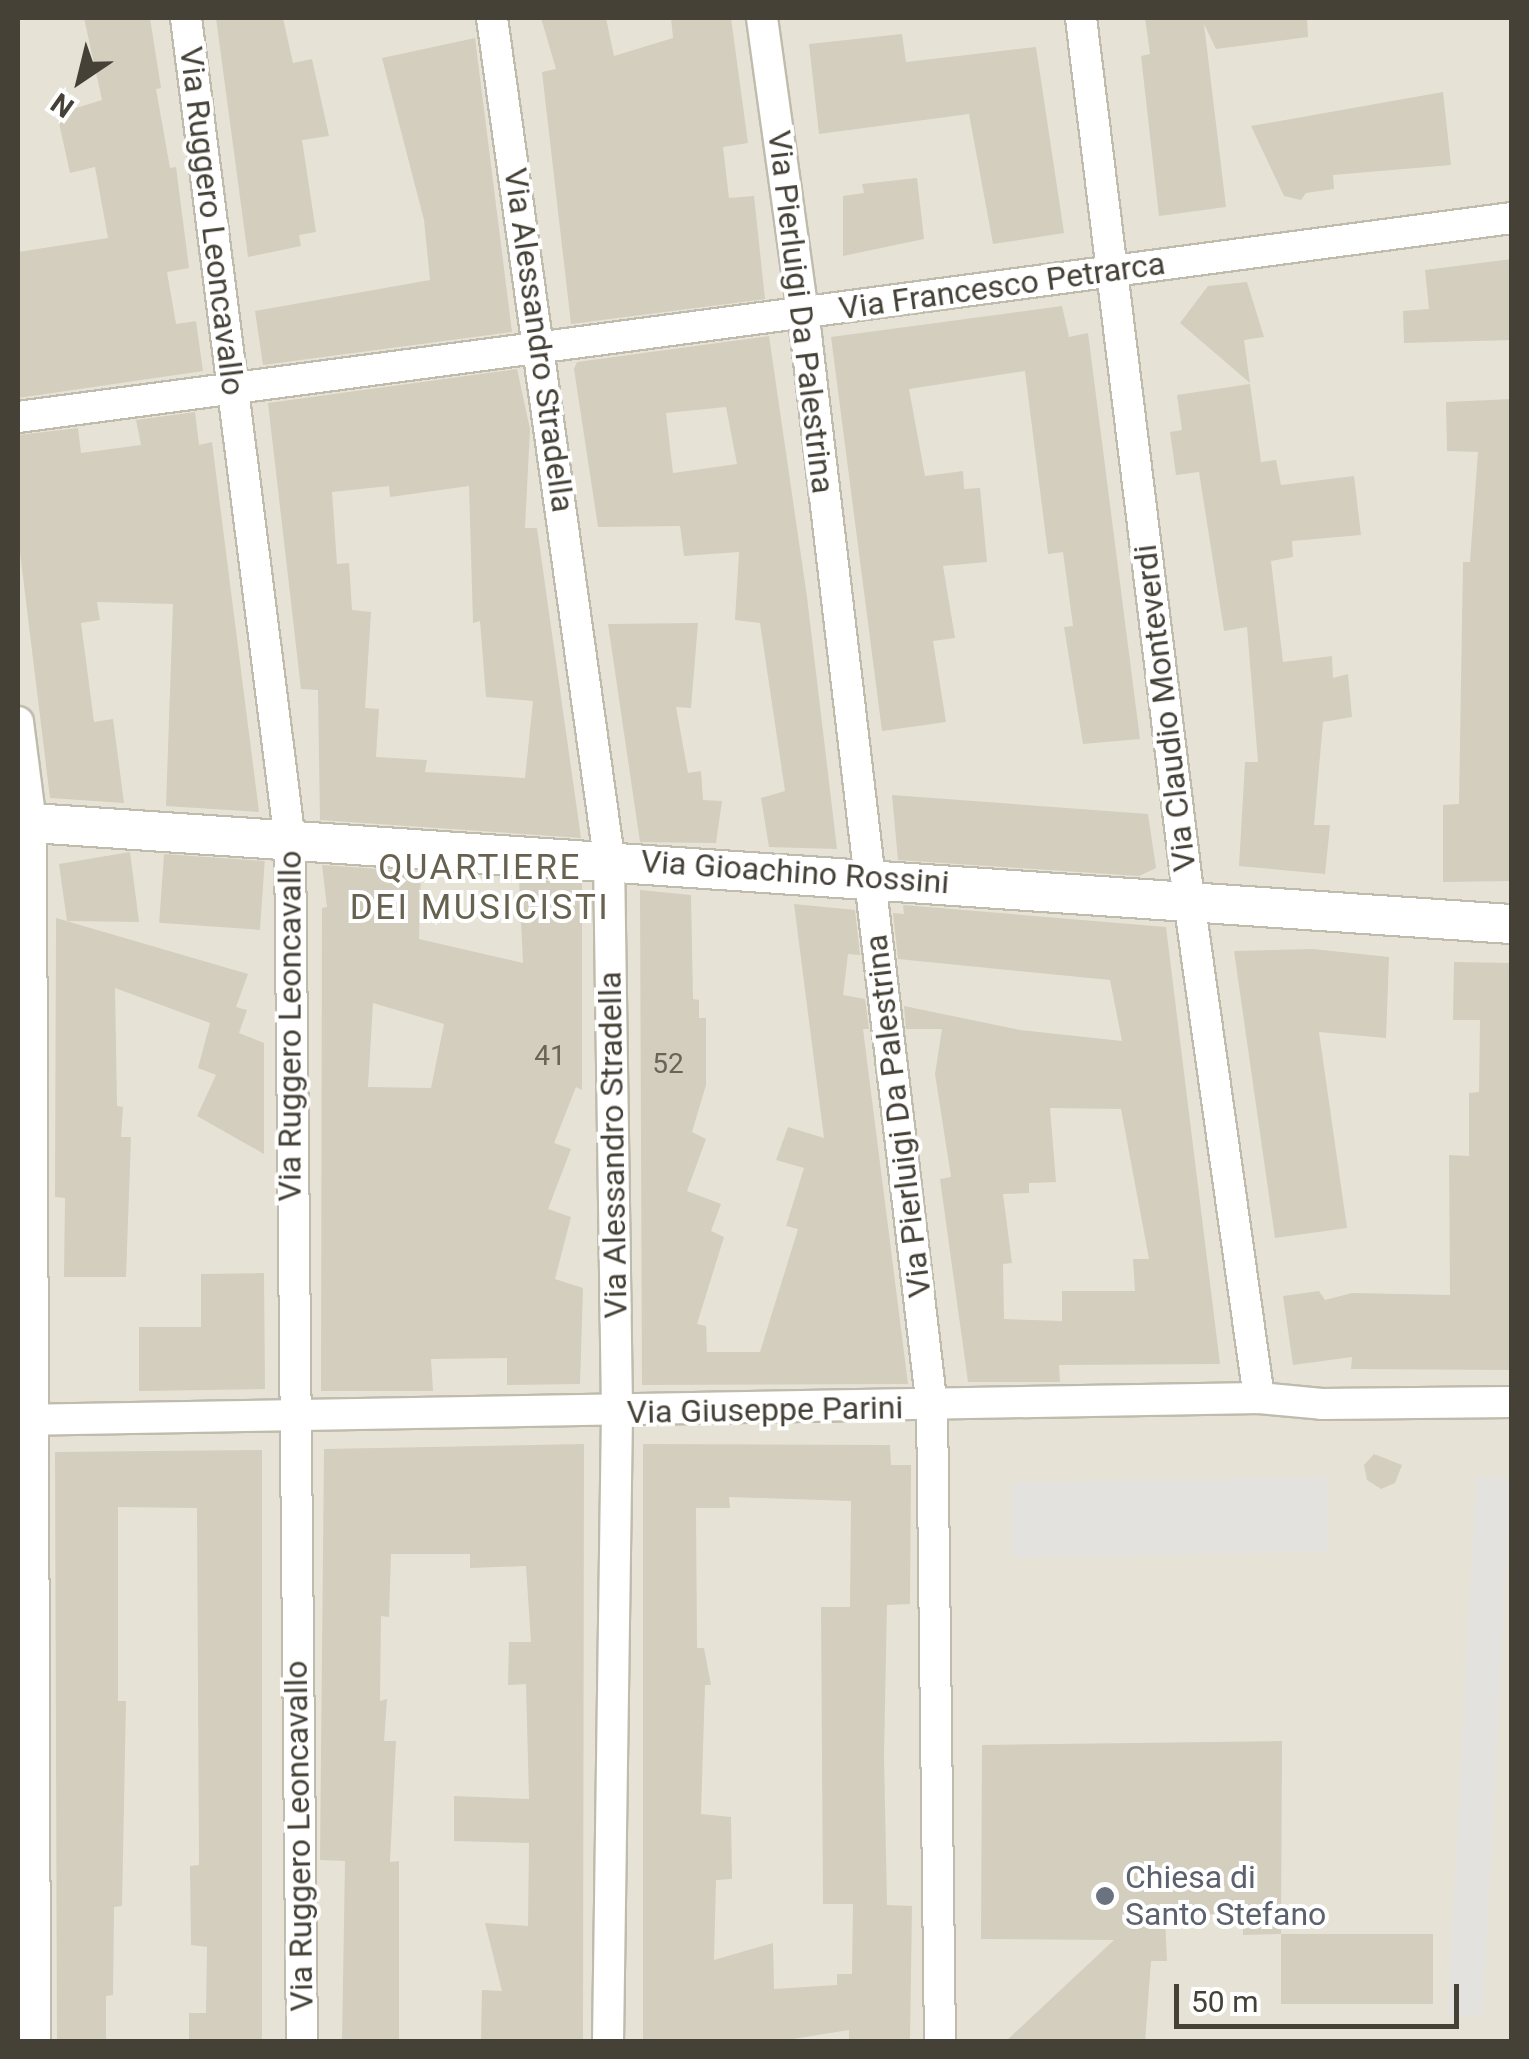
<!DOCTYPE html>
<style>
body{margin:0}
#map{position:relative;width:1529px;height:2059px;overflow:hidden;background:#f2f1e7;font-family:Roboto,sans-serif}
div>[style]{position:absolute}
.residential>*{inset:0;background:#e6e3d6;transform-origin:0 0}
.parking>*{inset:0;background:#e4e2df;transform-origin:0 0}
.building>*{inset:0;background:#d3cebd;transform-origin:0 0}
.roads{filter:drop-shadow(2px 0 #c0bcad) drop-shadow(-2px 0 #c0bcad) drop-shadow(0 2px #c0bcad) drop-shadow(0 -2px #c0bcad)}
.minor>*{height:30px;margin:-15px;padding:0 15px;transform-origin:15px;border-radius:15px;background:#fff}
.tertiary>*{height:38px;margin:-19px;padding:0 19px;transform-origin:19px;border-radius:19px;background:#fff}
.dots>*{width:28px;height:28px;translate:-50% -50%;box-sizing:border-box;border:5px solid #fff;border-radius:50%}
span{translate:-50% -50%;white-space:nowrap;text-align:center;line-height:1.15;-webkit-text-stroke:8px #fff;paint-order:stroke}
.number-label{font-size:28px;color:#686458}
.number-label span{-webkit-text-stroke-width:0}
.street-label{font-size:32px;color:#454137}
.worship-label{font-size:32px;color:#5b616d}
.left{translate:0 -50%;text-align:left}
.neighbourhood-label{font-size:35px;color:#67614f;letter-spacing:2.5px}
.frame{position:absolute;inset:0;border:20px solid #454137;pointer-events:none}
.north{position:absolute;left:30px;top:30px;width:100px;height:100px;-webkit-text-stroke:8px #fff;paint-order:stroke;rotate:215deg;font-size:28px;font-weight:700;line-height:40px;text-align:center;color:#454137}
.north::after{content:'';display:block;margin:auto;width:35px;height:45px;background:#454137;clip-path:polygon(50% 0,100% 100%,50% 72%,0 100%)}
.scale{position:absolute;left:1174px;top:1984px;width:285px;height:45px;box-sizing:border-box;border:5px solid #454137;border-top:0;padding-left:12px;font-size:30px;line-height:35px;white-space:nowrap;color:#454137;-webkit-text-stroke:8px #fff;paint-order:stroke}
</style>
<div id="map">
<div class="residential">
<div style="left:18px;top:18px;width:1493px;height:2023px"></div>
</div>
<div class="parking">
<div style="left:1476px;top:1476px;width:35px;height:540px;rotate:3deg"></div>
<div style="left:1327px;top:1477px;width:75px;height:316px;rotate:89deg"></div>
</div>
<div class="building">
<div style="clip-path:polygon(84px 18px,150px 18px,161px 88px,156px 89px,170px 168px,176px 167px,189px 268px,167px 272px,176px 324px,196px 321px,203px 371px,18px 398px,18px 252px,108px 238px,95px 167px,70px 173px,57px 114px,102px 100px)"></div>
<div style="clip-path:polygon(216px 18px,283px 18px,293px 63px,312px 59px,329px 136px,302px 140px,316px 232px,299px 235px,301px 246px,248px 257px)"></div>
<div style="clip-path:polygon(541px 18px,606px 18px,614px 56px,673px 38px,671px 18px,731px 18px,748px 143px,723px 147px,729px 198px,754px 196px,765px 299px,571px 324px,542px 72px,556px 69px)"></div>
<div style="clip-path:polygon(1145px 18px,1307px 18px,1308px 37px,1216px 49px,1204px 24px,1226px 207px,1159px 216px,1141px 56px,1150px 54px)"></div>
<div style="clip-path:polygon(902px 34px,906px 62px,1036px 47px,1064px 233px,993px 244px,969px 114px,819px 134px,809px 44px)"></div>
<div style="clip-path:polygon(475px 38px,512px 332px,263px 365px,255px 311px,430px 280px,424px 220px,382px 58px)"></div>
<div style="clip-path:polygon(1443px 92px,1451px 165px,1333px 175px,1334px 189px,1306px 193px,1301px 200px,1284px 196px,1251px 126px)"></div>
<div style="clip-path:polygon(917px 178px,924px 239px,843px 256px,843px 196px,864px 193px,862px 184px)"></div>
<div style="clip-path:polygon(1512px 259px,1512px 340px,1404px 343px,1403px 311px,1429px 309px,1425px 270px)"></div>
<div style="clip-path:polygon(1247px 282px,1264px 337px,1244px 340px,1250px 383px,1180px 323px,1208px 286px)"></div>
<div style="clip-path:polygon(1062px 306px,1069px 337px,1088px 333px,1140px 739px,1083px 744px,1064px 627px,1073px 626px,1063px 552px,1048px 554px,1025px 371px,909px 389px,925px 476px,963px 471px,964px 489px,980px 488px,987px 562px,943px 566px,955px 638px,933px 641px,946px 722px,882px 731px,831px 337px)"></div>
<div style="clip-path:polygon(evenodd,769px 336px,807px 597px,837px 849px,769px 847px,761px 798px,785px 791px,760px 623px,735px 620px,739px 552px,684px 556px,680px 526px,598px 527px,574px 369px,577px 362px,769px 336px,726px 407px,737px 464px,673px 473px,666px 413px,726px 407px)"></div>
<div style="clip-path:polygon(evenodd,517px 369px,530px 429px,525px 528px,537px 528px,581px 838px,320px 820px,318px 690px,301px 689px,268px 403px,517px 369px,389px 486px,390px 497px,469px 486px,473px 623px,480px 621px,486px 697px,533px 701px,525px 778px,425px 772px,427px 760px,376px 757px,379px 709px,365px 708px,371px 612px,352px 610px,349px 563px,337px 564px,332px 492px,389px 486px)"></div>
<div style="clip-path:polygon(1250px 384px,1261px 462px,1276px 460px,1281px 485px,1354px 476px,1361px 535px,1292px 541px,1293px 557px,1271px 561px,1283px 662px,1332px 656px,1333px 678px,1348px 674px,1352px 717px,1323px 722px,1314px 825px,1330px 825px,1325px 874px,1239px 866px,1245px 762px,1258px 762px,1247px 627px,1224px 631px,1199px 472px,1176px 475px,1170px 432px,1182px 430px,1177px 395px)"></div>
<div style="clip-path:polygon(1512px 399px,1512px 881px,1443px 882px,1443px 805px,1459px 804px,1463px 562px,1470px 562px,1478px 452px,1447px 451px,1446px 402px)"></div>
<div style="clip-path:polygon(195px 412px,199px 445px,212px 442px,259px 812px,166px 806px,173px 604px,97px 602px,100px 620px,81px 623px,94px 722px,113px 719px,124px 803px,50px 798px,18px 536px,18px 435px,78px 428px,81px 453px,141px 445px,136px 420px)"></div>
<div style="clip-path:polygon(698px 623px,691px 708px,676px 707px,688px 773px,701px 771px,703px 800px,722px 801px,716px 843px,640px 842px,608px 624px)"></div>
<div style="clip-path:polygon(892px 795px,1148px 814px,1156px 868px,1139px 876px,898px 860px)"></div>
<div style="clip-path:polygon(130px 852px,139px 922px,67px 921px,59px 864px)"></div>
<div style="left:164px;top:854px;width:101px;height:69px;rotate:4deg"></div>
<div style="clip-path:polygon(evenodd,322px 865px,421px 872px,419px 939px,523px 963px,519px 879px,582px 883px,582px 1090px,576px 1087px,554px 1143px,571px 1149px,548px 1209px,571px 1217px,555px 1279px,583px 1288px,580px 1384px,507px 1385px,507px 1358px,431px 1359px,433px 1391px,321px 1391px,322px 908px,327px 907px,322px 865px,373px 1003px,444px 1024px,431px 1088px,368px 1087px,373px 1003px)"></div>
<div style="clip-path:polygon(640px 890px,691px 895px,693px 999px,699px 1000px,699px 1018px,706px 1018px,706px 1085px,692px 1132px,706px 1139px,687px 1191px,721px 1204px,711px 1231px,724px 1237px,697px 1324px,706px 1326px,707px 1352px,760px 1352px,798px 1229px,786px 1226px,804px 1168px,776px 1160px,788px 1127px,824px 1138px,794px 904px,855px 910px,860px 955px,848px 954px,843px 995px,865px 999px,869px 1029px,863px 1029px,908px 1384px,642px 1385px)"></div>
<div style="clip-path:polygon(evenodd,903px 905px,1166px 927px,1220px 1364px,1059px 1365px,1060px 1382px,968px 1382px,940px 1179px,951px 1177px,935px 1074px,942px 1029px,906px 1029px,904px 1006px,1020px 1030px,1122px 1041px,1110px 980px,898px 959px,893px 913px,904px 914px,903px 905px,1050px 1108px,1121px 1109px,1149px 1259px,1133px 1259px,1135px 1291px,1062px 1291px,1062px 1321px,1004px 1319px,1003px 1264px,1012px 1263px,1003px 1194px,1029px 1193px,1029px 1183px,1056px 1182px,1050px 1108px)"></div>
<div style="clip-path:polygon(56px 918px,248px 974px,236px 1007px,247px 1010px,239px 1033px,264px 1043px,264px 1154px,197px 1116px,216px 1075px,198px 1068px,210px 1023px,115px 988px,117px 1106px,123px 1107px,121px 1137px,131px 1137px,126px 1277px,64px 1277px,65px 1198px,55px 1197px)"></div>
<div style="clip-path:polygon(1313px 949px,1389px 957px,1386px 1038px,1319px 1032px,1347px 1228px,1275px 1238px,1234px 951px)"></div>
<div style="clip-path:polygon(1454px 962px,1512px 963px,1512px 1370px,1351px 1369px,1352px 1357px,1293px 1365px,1283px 1296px,1319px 1291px,1325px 1300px,1352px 1293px,1450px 1295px,1449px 1155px,1469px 1156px,1469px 1093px,1479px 1092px,1480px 1020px,1453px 1020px)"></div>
<div style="clip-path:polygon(264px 1273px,265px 1389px,139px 1391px,139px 1327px,201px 1327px,201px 1274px)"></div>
<div style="clip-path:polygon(584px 1444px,583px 2042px,481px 2042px,482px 1990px,502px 1991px,485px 1923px,528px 1926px,529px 1843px,454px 1841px,454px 1796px,529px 1799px,526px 1684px,508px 1685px,509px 1642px,531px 1642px,526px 1566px,470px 1568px,470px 1554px,391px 1554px,389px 1617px,381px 1616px,380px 1701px,387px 1699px,384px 1741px,396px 1741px,390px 1862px,399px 1861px,399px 2042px,342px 2042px,345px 1861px,320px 1860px,324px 1449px)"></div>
<div style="clip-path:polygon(evenodd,643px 1444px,890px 1445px,891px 1465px,911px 1465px,910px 1604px,887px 1605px,884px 1756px,887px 1905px,912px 1906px,910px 2042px,849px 2042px,849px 2030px,774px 2042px,643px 2042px,643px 1444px,729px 1497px,851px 1501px,850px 1607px,821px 1607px,823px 1904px,853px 1904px,852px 1974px,837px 1974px,837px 1985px,774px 1989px,773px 1943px,714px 1960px,716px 1880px,732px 1879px,731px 1817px,701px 1814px,705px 1685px,711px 1685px,704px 1648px,697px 1648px,696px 1508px,730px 1508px,729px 1497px)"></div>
<div style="clip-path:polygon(262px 1450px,262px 2042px,189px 2042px,189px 2013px,206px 2013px,207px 1947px,191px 1945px,190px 1866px,199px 1865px,197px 1508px,118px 1507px,118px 1701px,126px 1701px,122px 1906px,114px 1907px,113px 1995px,106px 1996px,106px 2042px,57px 2042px,55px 1452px)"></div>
<div style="clip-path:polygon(1374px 1454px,1402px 1465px,1395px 1483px,1381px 1489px,1367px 1480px,1364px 1465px)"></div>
<div style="clip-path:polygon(1282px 1741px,1281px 1934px,1243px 1935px,1243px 1912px,1165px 1918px,1167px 1961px,1151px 1961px,1145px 2042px,1005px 2042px,1114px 1940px,981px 1939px,982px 1745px)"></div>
<div style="left:1281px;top:1934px;width:152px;height:70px"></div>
</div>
<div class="roads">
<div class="minor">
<div style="left:186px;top:18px;width:830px;rotate:82.8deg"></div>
<div style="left:290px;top:841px;width:1201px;rotate:89.43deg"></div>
<div style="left:492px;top:18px;width:848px;rotate:82.07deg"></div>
<div style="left:609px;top:858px;width:555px;rotate:89.17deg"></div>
<div style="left:617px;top:1413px;width:629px;rotate:90.82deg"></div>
<div style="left:762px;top:18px;width:320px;rotate:82.1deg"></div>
<div style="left:806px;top:335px;width:1079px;rotate:83.3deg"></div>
<div style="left:932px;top:1407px;width:635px;rotate:89.28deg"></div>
<div style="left:1081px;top:18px;width:889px;rotate:83.02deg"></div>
<div style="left:1189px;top:900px;width:503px;rotate:82deg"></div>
<div style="left:18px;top:417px;width:1507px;rotate:-7.59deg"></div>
<div style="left:18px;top:722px;width:102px;rotate:82.7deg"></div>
<div style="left:31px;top:823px;width:1219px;rotate:89.81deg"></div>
<div style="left:18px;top:1420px;width:1241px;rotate:-1.02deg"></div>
<div style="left:1259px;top:1398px;width:63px;rotate:5.4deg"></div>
<div style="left:1322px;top:1404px;width:190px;rotate:-0.6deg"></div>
</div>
<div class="tertiary">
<div style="left:18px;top:822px;width:1497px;rotate:3.91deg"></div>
</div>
</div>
<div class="dots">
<div style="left:1105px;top:1896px;background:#6b7280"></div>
</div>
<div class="number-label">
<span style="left:550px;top:1056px">41</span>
<span style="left:668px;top:1064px">52</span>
</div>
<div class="street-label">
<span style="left:212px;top:221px;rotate:83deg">Via Ruggero Leoncavallo</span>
<span style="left:1002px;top:286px;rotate:-8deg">Via Francesco Petrarca</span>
<span style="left:801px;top:312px;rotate:83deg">Via Pierluigi Da Palestrina</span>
<span style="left:539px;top:340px;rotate:82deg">Via Alessandro Stradella</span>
<span style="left:1165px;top:708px;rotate:-97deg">Via Claudio Monteverdi</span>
<span style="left:795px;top:872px;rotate:4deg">Via Gioachino Rossini</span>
<span style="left:290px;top:1026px;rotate:-90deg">Via Ruggero Leoncavallo</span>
<span style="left:898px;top:1116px;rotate:-97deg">Via Pierluigi Da Palestrina</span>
<span style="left:613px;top:1145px;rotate:-91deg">Via Alessandro Stradella</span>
<span style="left:765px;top:1410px;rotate:-1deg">Via Giuseppe Parini</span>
<span style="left:299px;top:1836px;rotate:-91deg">Via Ruggero Leoncavallo</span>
</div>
<div class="worship-label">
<span class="left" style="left:1125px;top:1896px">Chiesa di<br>Santo Stefano</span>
</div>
<div class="neighbourhood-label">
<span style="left:480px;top:888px">QUARTIERE<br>DEI MUSICISTI</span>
</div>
<div class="frame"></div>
<div class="north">N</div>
<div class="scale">50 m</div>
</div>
